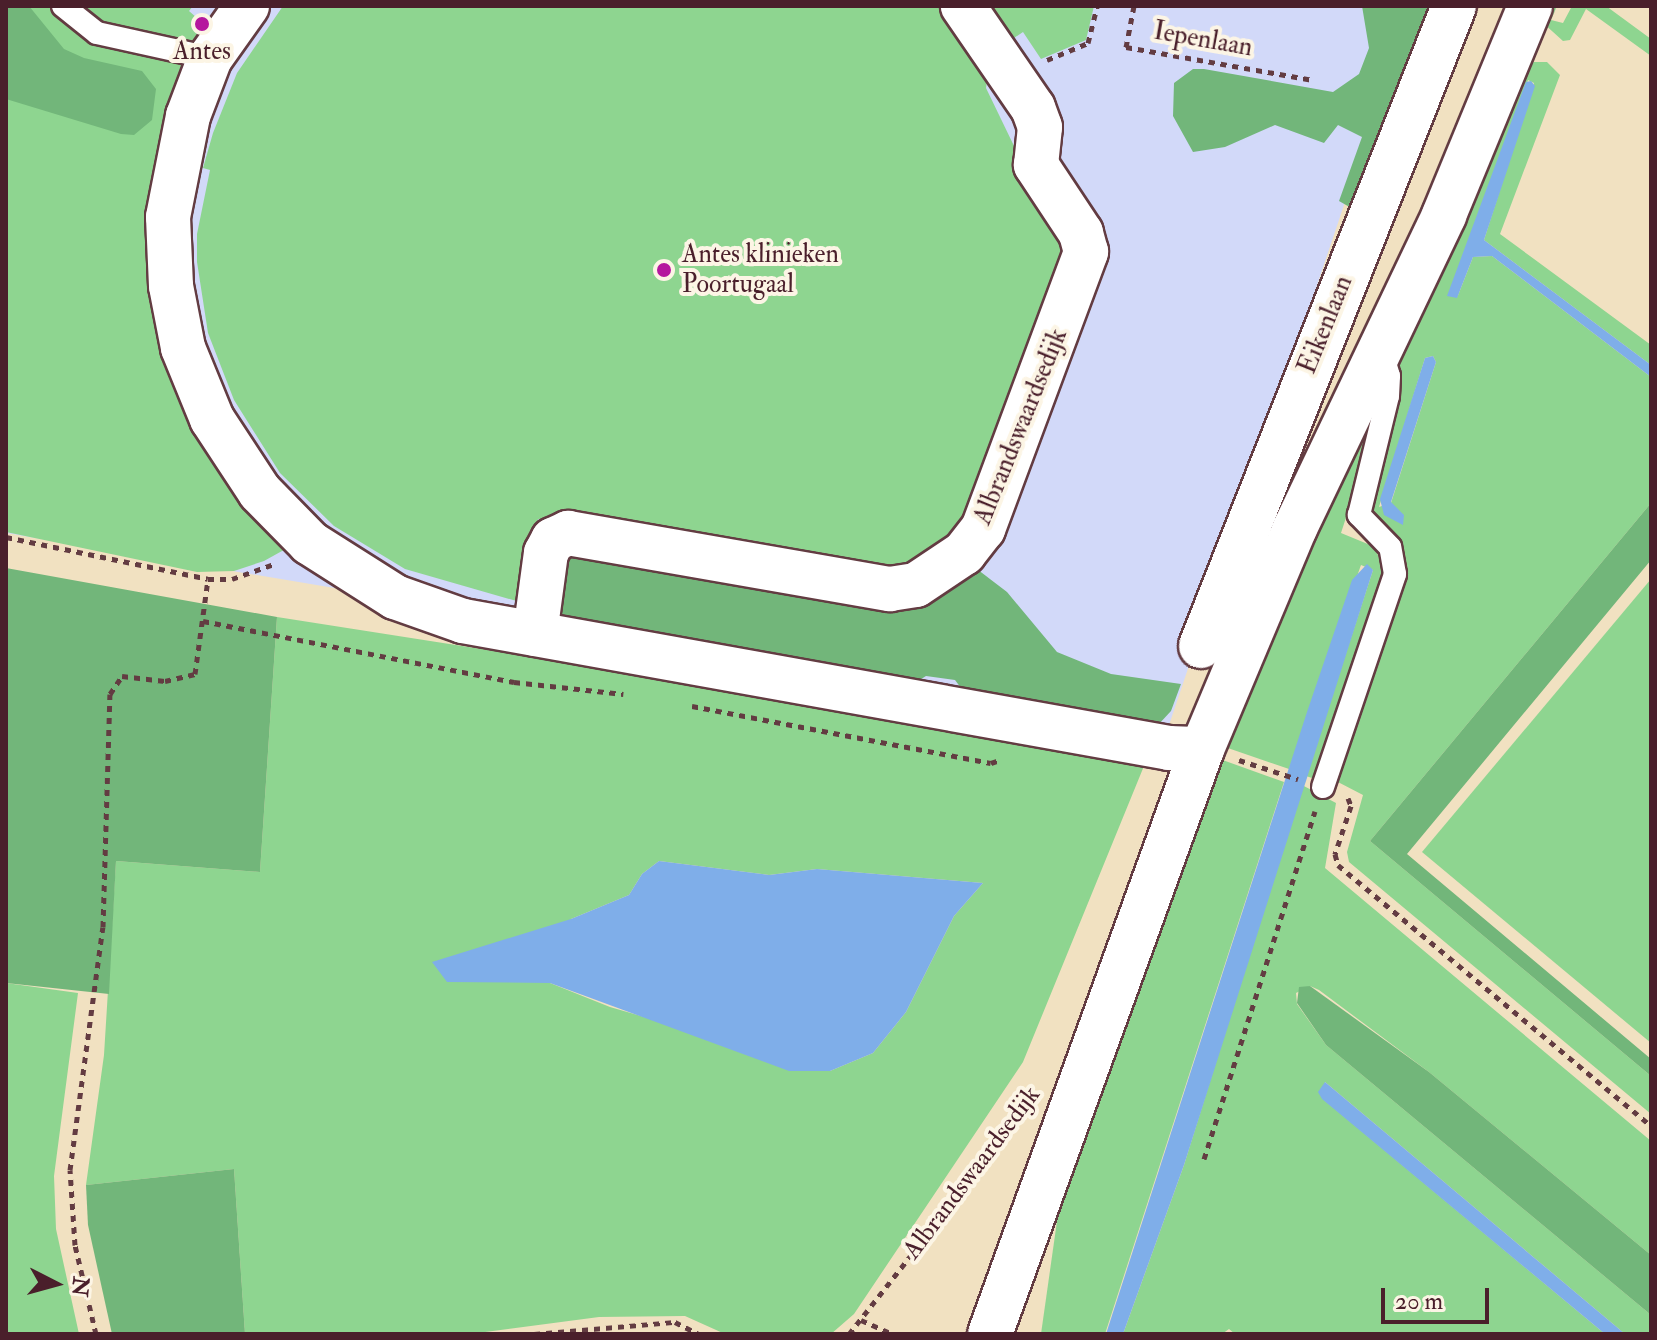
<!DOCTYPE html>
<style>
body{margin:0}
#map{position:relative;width:1657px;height:1340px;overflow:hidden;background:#f1e1c1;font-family:"IM FELL Double Pica",serif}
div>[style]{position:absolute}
.built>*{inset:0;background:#d2d9f9}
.green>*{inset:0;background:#8ed590}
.forest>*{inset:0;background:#72b67a}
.water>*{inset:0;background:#7faee9}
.path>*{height:5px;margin-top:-2.5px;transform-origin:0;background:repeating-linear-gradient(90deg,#633c42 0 6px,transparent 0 12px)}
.roads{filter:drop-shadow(2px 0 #633c42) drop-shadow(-2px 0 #633c42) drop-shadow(0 2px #633c42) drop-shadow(0 -2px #633c42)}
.lane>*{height:22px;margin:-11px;padding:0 11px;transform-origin:11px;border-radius:11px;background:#fff}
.street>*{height:44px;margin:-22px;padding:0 22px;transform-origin:22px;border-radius:22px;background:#fff}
.dots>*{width:22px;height:22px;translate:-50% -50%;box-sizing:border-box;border:4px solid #fcf5e5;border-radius:50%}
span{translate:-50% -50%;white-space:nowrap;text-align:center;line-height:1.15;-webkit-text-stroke:8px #fcf5e5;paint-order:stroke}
.street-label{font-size:26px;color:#4a1f2b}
.poi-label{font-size:26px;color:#4a1f2b}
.left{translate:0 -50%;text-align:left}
.frame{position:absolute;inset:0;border:8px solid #4a1f2b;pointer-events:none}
.north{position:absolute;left:16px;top:1244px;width:80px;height:80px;-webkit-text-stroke:6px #fcf5e5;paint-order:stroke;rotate:96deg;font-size:22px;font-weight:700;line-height:32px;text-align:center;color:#4a1f2b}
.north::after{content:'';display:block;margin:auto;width:28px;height:36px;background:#4a1f2b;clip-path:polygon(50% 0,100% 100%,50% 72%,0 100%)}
.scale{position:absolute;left:1381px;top:1288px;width:108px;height:36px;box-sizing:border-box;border:4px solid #4a1f2b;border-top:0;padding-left:10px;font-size:24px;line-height:28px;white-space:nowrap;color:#4a1f2b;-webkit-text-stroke:6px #fcf5e5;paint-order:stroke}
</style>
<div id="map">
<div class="built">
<div style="clip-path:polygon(6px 6px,1411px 6px,1168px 728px,6px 533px)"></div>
</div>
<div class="green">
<div style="clip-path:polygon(6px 6px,52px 6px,191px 69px,153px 227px,291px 546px,264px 561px,234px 571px,197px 572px,6px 532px)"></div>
<div style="clip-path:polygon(75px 6px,193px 6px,189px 11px,197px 18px,192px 24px,199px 31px,196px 40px,179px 43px,113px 31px)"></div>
<div style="clip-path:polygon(283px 6px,946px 6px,989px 68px,986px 88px,1031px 181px,1074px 241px,975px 523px,917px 573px,538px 519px,520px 602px,405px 569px,334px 526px,280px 473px,234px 400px,208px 333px,197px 262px,197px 234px,210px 170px,203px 168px,213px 133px,237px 73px)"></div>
<div style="clip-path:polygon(979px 6px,1094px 6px,1086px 40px,1041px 59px,1023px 32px,1005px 44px)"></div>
<div style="clip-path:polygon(1546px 6px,1557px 6px,1551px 20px,1563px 23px,1572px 6px,1606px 6px,1651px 39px,1651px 56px,1586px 9px,1570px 40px,1563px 41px,1542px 22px)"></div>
<div style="clip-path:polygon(evenodd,1534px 62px,1547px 62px,1560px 75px,1500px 234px,1651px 345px,1651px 365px,1484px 240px,1534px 83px,1528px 80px,1457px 298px,1473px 257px,1492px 256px,1651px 377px,1651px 503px,1370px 841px,1651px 1076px,1651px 1114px,1349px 862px,1347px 852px,1363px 795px,1336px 781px,1405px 569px,1401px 543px,1374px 517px,1372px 508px,1402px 342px,1518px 72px,1534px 62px,1433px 356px,1436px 362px,1391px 503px,1379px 507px,1425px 358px,1433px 356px)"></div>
<div style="clip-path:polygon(1377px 390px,1374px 432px,1341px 533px,1375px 547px,1384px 572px,1315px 779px,1306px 776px,1373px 570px,1361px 565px,1289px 769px,1222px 746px)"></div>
<div style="clip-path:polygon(1651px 579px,1651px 1043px,1422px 852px)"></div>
<div style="clip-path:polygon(evenodd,277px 617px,1081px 743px,1134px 754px,1144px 766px,1023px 1062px,854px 1314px,831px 1334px,725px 1334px,685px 1316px,599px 1317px,470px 1334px,245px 1334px,234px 1169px,86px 1185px,104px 1055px,116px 861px,260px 872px,277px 617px,659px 861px,769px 875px,817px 869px,983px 883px,954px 916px,906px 1012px,873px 1053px,830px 1071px,610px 1007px,550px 983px,571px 919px,629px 895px,642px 874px,659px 861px)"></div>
<div style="clip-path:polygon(1217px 758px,1284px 782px,1105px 1334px,1041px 1334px,1059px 1207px)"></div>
<div style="clip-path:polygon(1302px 785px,1336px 803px,1325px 868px,1651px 1141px,1651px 1255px,1429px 1072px,1319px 990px,1310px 986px,1296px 993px,1297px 1004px,1326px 1045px,1651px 1315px,1651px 1334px,1625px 1334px,1325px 1082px,1323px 1099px,1605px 1334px,1235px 1334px,1229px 1329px,1222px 1334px,1123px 1334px,1184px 1165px)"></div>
<div style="clip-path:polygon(6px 983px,78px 993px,54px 1176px,56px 1229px,79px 1334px,6px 1334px)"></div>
</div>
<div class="forest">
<div style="clip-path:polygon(6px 6px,29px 6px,64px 49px,84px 58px,142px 71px,156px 89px,152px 120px,134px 135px,121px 134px,6px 99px)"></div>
<div style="clip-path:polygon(1362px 6px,1430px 6px,1360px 213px,1339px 201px,1362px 137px,1338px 125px,1324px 143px,1275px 125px,1225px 147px,1193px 152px,1173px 116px,1174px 83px,1193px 69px,1204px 69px,1333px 92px,1359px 74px,1369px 48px)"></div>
<div style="clip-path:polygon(1651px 503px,1651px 560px,1407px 854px,1651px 1059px,1651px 1076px,1370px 841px)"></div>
<div style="clip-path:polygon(561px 551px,896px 600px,969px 563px,1007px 592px,1057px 652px,1111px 674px,1181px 684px,1171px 711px,1158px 725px,967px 696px,955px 680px,926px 676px,910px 686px,572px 625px,554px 614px)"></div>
<div style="clip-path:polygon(6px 568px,277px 617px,260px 872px,116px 861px,109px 994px,6px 983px)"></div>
<div style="clip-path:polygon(1310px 986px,1429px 1072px,1651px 1255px,1651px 1315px,1326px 1045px,1297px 1003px,1299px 987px)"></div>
<div style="clip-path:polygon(234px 1169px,245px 1334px,112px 1334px,88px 1225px,86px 1185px)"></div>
</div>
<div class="water">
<div style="clip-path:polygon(1531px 81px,1535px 86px,1484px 240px,1651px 365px,1651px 377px,1492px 256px,1473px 257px,1457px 298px,1447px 296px,1526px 82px)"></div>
<div style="clip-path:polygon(1433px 356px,1436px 362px,1391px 502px,1404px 515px,1403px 525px,1384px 515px,1380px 499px,1425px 358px)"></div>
<div style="clip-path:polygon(1367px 564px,1373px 570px,1184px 1165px,1123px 1334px,1106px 1334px,1307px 712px,1352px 580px)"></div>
<div style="clip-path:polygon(659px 861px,769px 875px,817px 869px,983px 883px,954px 916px,906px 1012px,873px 1053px,830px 1071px,789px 1071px,550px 983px,447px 982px,432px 962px,571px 919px,629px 895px,642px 874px)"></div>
<div style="clip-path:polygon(1325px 1082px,1625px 1334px,1605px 1334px,1322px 1099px,1318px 1092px)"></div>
</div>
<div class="path">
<div style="left:1134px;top:6px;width:42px;rotate:101deg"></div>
<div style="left:1126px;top:47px;width:190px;rotate:10deg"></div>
<div style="left:1047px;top:60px;width:44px;rotate:-22.5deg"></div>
<div style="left:1088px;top:43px;width:38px;rotate:-76deg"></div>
<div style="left:6px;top:537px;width:206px;rotate:11.7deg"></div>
<div style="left:208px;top:579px;width:24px"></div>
<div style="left:232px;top:579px;width:45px;rotate:-19.7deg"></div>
<div style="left:203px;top:621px;width:317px;rotate:11.1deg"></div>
<div style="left:514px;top:682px;width:110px;rotate:6.3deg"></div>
<div style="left:692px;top:706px;width:304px;rotate:10.8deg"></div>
<div style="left:991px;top:763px;width:9px;rotate:-18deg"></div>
<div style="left:1239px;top:760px;width:62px;rotate:17.9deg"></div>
<div style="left:1348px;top:798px;width:9px;rotate:69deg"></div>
<div style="left:1351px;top:806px;width:51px;rotate:108.4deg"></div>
<div style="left:1335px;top:854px;width:11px;rotate:75deg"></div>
<div style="left:1338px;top:865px;width:408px;rotate:39.8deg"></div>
<div style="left:1204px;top:1159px;width:365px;rotate:-72.3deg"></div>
<div style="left:861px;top:1320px;width:34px;rotate:24deg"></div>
<div style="left:96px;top:1334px;width:91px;rotate:-103.3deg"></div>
<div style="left:75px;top:1245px;width:75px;rotate:-93.8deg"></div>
<div style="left:70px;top:1170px;width:245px;rotate:-82.3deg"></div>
<div style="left:103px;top:927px;width:233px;rotate:-88.3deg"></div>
<div style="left:110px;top:694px;width:22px;rotate:-56deg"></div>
<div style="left:122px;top:676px;width:43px;rotate:6.6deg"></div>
<div style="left:165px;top:681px;width:31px;rotate:-13deg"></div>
<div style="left:195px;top:674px;width:96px;rotate:-82.2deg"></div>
<div style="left:534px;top:1334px;width:142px;rotate:-4.9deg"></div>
<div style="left:675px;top:1322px;width:27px;rotate:27deg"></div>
<div style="left:849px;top:1334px;width:291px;rotate:-51.8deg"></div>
</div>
<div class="roads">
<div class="lane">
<div style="left:63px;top:6px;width:43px;rotate:38.5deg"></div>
<div style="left:97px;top:33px;width:116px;rotate:12.5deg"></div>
<div style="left:1323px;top:787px;width:225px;rotate:-71.3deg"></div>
<div style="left:1395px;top:574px;width:27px;rotate:-100deg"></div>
<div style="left:1390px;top:547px;width:45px;rotate:-134.1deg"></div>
<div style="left:1359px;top:515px;width:122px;rotate:-76.3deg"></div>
<div style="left:1388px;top:396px;width:20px;rotate:-87deg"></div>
<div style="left:1389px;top:376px;width:21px;rotate:-107deg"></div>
</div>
<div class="street">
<div style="left:247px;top:6px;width:64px;rotate:125.4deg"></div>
<div style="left:210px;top:58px;width:62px;rotate:110.8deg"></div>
<div style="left:188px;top:116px;width:103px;rotate:101.2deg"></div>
<div style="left:168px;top:217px;width:69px;rotate:87.5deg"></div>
<div style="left:171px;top:286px;width:63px;rotate:79deg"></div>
<div style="left:183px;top:348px;width:77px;rotate:67.8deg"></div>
<div style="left:212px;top:419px;width:87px;rotate:56.7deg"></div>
<div style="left:260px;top:492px;width:71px;rotate:45.6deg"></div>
<div style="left:310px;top:543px;width:101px;rotate:32.4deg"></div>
<div style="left:395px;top:597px;width:72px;rotate:19.4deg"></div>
<div style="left:463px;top:621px;width:717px;rotate:10.2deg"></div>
<div style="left:1169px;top:748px;width:33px;rotate:2deg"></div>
<div style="left:535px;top:634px;width:82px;rotate:-82.3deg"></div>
<div style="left:546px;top:553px;width:15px;rotate:-62deg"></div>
<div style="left:553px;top:540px;width:17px;rotate:-25deg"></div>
<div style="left:568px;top:533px;width:327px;rotate:9.9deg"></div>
<div style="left:890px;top:589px;width:26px;rotate:-9deg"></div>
<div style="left:916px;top:585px;width:58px;rotate:-33.7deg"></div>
<div style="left:964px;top:553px;width:31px;rotate:-52deg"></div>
<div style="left:983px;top:529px;width:296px;rotate:-69.6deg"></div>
<div style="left:1086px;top:252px;width:20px;rotate:-105deg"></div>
<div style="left:1081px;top:233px;width:82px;rotate:-123.5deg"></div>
<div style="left:1036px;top:165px;width:38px;rotate:-84deg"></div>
<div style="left:1040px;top:127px;width:20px;rotate:-110deg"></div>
<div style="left:1033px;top:108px;width:124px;rotate:-124.5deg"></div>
<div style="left:1201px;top:646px;width:688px;rotate:-68.43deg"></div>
<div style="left:990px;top:1334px;width:622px;rotate:-70.08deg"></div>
<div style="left:1202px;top:749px;width:240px;rotate:-67.2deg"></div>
<div style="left:1295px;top:528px;width:347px;rotate:-64.5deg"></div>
<div style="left:1444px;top:215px;width:226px;rotate:-67.6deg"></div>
</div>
</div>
<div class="dots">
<div style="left:202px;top:24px;background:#b5179e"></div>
<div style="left:664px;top:270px;background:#b5179e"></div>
</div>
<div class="street-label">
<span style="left:1203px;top:40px;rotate:10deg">Iepenlaan</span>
<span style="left:1326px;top:325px;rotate:-68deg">Eikenlaan</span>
<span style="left:1021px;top:427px;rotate:-68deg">Albrandswaardsedijk</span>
<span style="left:972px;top:1173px;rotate:-53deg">Albrandswaardsedijk</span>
</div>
<div class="poi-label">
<span style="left:202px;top:52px">Antes</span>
<span class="left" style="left:682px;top:270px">Antes klinieken<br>Poortugaal</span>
</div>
<div class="frame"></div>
<div class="north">N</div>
<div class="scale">20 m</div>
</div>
